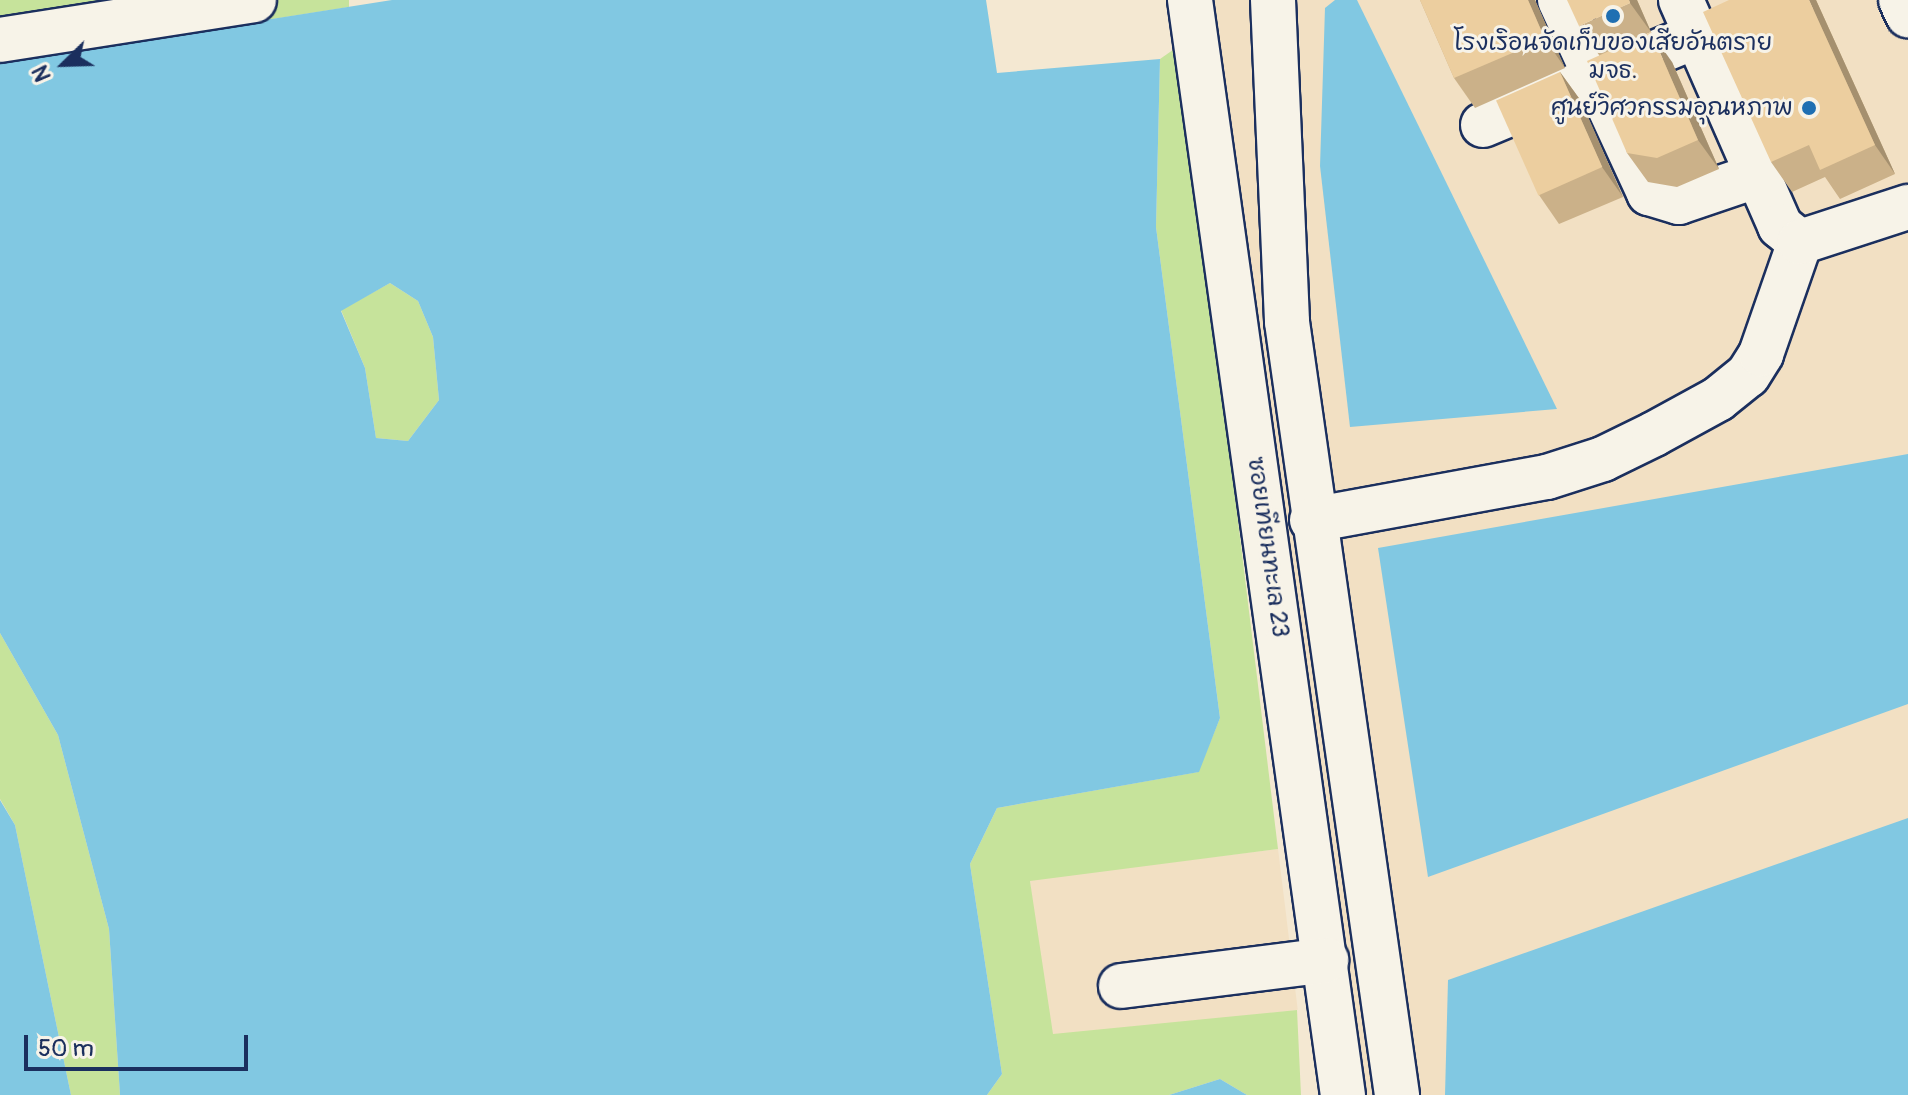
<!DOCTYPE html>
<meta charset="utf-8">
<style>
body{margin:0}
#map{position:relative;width:1908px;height:1095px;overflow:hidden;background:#f4e8d2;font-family:Pangolin,"Playpen Sans Thai",sans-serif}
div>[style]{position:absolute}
.built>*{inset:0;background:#f2e0c3;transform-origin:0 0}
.green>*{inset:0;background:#c6e39b}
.water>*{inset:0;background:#81c8e2}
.roads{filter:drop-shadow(2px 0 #1b2f5e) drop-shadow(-2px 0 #1b2f5e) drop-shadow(0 2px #1b2f5e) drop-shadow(0 -2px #1b2f5e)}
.minor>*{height:44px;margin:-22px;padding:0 22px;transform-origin:22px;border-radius:22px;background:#f7f3e8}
.wall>*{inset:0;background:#cbb189}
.shaded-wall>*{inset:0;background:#a5906f}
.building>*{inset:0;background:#ecce9f;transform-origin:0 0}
.dots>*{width:22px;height:22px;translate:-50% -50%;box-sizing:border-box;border:4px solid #f7f3e8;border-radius:50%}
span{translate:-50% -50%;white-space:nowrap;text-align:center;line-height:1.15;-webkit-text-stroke:6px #f7f3e8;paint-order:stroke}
.poi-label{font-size:24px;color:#1b2f5e}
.right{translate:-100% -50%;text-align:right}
.street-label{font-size:24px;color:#1b2f5e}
.north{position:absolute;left:24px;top:24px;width:80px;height:80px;-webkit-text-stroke:6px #f7f3e8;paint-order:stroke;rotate:247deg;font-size:22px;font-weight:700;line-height:32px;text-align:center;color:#1b2f5e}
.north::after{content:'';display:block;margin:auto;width:28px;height:36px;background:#1b2f5e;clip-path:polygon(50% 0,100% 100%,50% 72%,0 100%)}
.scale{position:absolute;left:24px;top:1035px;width:224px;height:36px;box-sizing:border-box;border:4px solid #1b2f5e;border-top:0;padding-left:10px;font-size:24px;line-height:28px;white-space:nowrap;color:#1b2f5e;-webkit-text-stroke:6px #f7f3e8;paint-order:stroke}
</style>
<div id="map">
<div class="built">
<div style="clip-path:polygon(1203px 0,1908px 0,1908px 1095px,1364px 1095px)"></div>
<div style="left:1278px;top:849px;width:162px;height:250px;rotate:83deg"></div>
</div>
<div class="green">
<div style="clip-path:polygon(0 0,349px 0,349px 7px,0 62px)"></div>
<div style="clip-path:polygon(1180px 45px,1278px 849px,1030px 881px,1053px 1034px,1297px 1010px,1301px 1095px,1247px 1095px,1220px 1079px,1169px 1095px,987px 1095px,1002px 1074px,970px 864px,997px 808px,1198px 772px,1220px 718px,1156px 227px,1160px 59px)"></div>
<div style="clip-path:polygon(390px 283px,418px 301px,433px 337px,439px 400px,408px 441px,376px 438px,365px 368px,341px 310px)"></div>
<div style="clip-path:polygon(0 633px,58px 735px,109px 929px,120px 1095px,71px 1095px,15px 825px,0 799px)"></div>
</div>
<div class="water">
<div style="clip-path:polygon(evenodd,392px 0,986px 0,997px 73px,1160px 59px,1156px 227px,1220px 718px,1199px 772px,997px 808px,970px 864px,1002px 1074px,987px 1095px,120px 1095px,109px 929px,58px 735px,0 633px,0 62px,392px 0,390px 283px,418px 301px,433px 337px,439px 400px,408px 441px,376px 438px,365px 368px,341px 311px,390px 283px)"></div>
<div style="clip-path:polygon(1335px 0,1357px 0,1557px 409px,1350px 427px,1320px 166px,1325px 8px)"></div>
<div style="clip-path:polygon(1908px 454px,1908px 704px,1428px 877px,1378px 548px)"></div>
<div style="clip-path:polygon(0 800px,15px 825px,71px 1095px,0 1095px)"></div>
<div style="clip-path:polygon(1908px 818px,1908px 1095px,1445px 1095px,1448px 980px)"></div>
<div style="clip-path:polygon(1220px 1079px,1247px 1095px,1169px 1095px)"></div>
</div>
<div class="roads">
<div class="minor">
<div style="left:1190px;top:0;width:1106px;rotate:82.05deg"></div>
<div style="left:1273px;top:0;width:322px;rotate:87.5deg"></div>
<div style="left:1287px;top:322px;width:781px;rotate:81.9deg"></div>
<div style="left:1560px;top:0;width:213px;rotate:65.2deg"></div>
<div style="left:1649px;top:193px;width:31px;rotate:17deg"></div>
<div style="left:1679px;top:202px;width:81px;rotate:-18.7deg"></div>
<div style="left:1681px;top:0;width:247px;rotate:66.3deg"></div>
<div style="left:1780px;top:226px;width:26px;rotate:39deg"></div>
<div style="left:1901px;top:0;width:17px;rotate:65deg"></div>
<div style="left:0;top:40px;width:257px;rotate:-8.9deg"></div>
<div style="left:1483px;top:125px;width:231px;rotate:-22.7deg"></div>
<div style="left:1312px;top:520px;width:239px;rotate:-10.4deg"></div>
<div style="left:1547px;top:477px;width:59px;rotate:-17.8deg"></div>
<div style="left:1603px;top:459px;width:57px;rotate:-26.1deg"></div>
<div style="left:1654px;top:434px;width:73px;rotate:-28.7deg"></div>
<div style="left:1718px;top:399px;width:38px;rotate:-39deg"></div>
<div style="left:1748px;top:375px;width:25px;rotate:-58deg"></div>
<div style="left:1761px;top:354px;width:119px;rotate:-70.8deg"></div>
<div style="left:1800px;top:242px;width:114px;rotate:-18deg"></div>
<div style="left:1121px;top:986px;width:207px;rotate:-7.2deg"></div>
</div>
</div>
<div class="wall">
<div style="clip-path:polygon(1420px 0,1535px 0,1565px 68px,1475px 108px,1454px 78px)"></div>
<div style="clip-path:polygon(1637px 0,1651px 32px,1621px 45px,1672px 62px,1719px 169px,1677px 187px,1648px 182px,1627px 153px,1599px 55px,1579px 26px)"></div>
<div style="clip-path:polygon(1816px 0,1895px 174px,1840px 199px,1825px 177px,1792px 192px,1771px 162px)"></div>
<div style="clip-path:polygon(1560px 72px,1581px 101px,1623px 197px,1559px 224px,1539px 195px)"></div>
</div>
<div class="shaded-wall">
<div style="clip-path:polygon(1528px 0,1535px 0,1565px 68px,1545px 39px)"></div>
<div style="clip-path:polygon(1629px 0,1637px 0,1651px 32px,1630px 3px)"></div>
<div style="clip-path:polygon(1809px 0,1816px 0,1895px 174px,1875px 145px)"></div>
<div style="clip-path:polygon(1651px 32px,1672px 62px,1719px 169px,1698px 140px)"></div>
<div style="clip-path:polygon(1560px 72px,1581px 101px,1623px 197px,1602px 167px)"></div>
</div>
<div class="building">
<div style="clip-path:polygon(1420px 0,1528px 0,1545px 39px,1454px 78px)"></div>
<div style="clip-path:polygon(1567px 0,1629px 0,1630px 3px,1579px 26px)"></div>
<div style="clip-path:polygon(1729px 0,1809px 0,1875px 145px,1820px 170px,1809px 145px,1771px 162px,1703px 12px)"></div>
<div style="clip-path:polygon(1651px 32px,1698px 140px,1657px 158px,1627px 153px,1587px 61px)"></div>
<div style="left:1560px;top:72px;width:104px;height:70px;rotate:66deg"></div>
</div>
<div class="dots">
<div style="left:1613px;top:16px;background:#1f6fb2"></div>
<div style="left:1809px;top:108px;background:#1f6fb2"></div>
</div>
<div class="poi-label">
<span style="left:1613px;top:57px">โรงเริอนจัดเก็บของเสียอันตราย<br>มจธ.</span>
<span class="right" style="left:1793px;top:108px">ศูนย์วิศวกรรมอุณหภาพ</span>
</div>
<div class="street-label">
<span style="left:1268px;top:547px;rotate:82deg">ซอยเทียนทะเล 23</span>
</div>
<div class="north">N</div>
<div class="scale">50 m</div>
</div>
